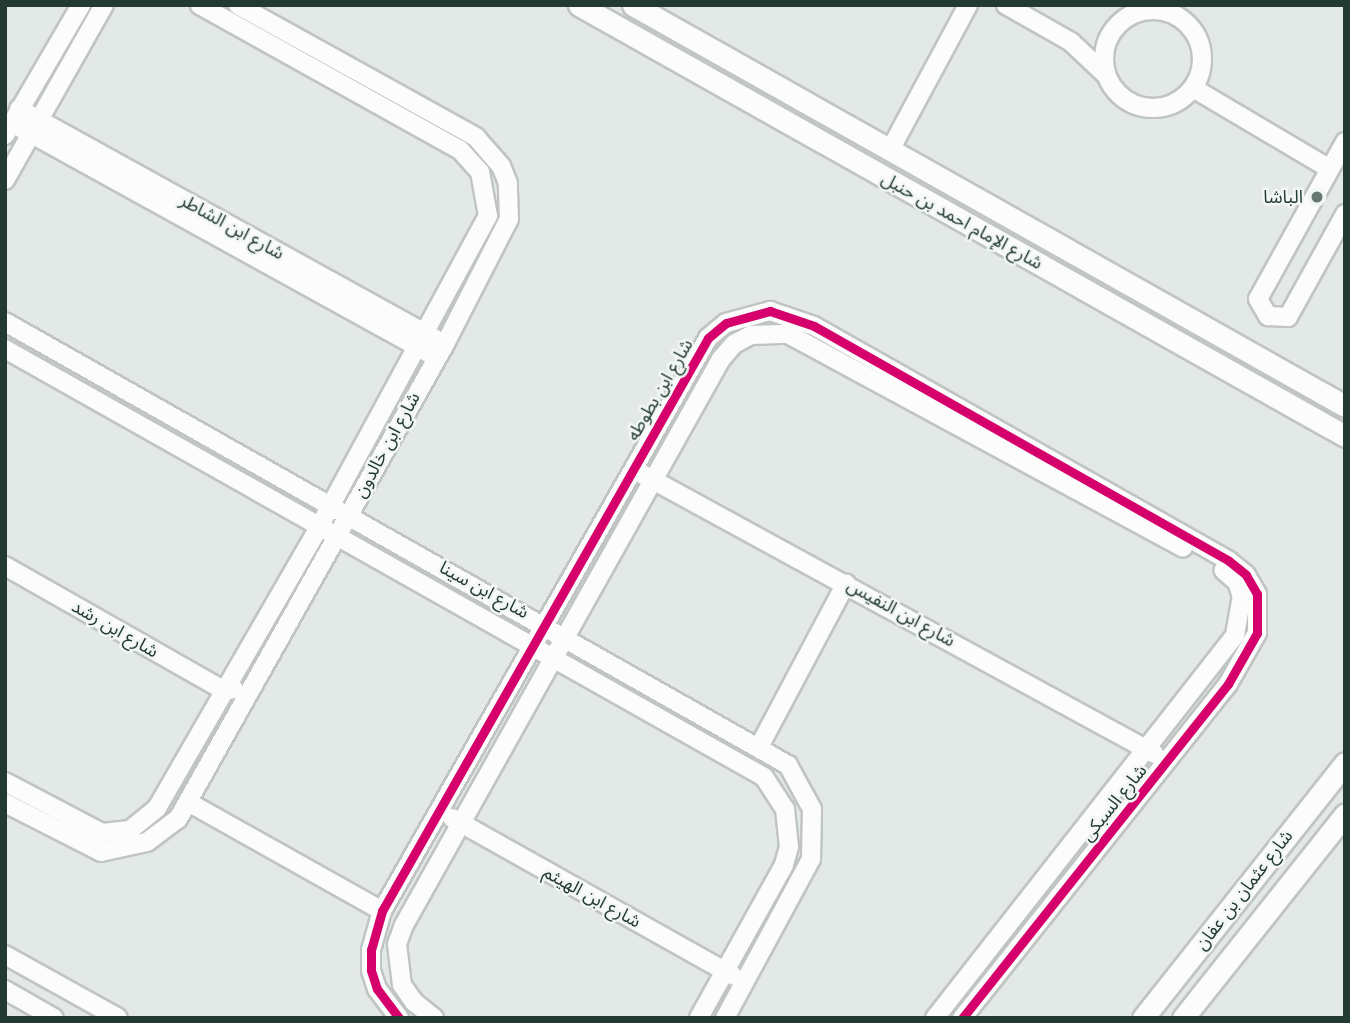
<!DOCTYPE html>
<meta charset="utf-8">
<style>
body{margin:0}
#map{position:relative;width:1350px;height:1023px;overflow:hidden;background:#e3e9e6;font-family:"Varela Round","Noto Sans Arabic",sans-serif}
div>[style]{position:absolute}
.roads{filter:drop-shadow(2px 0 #c0c5c3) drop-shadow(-2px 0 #c0c5c3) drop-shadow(0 2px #c0c5c3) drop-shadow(0 -2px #c0c5c3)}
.minor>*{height:18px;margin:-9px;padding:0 9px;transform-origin:9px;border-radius:9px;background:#fbfcfb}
.minor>.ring{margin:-9px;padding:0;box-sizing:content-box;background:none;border:18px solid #fbfcfb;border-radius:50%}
.tertiary>*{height:21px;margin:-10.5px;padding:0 10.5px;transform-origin:10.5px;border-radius:10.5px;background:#fbfcfb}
.cycleway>*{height:9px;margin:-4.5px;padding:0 4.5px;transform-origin:4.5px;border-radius:4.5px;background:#d6006c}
.dots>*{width:19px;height:19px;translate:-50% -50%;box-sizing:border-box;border:4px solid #f2f7f4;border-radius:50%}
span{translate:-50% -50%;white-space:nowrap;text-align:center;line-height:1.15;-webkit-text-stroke:5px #f2f7f4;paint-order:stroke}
.poi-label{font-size:18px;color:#233a32}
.right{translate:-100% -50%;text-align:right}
.street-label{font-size:18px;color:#233a32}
.frame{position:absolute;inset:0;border:7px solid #233a32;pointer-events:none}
</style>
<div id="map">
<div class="roads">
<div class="minor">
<div style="left:1006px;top:5px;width:75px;rotate:29.6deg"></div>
<div style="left:1071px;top:42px;width:48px;rotate:43.3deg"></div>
<div class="ring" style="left:1104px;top:10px;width:80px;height:80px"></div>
<div style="left:1193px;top:88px;width:159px;rotate:30.6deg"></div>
<div style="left:19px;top:109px;width:475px;rotate:28.9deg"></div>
<div style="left:12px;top:123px;width:476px;rotate:28.9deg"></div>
<div style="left:5px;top:135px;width:151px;rotate:-59.7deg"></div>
<div style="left:1345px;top:142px;width:179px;rotate:119deg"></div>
<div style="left:1258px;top:299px;width:20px;rotate:60deg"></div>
<div style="left:1268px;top:316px;width:20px;rotate:3deg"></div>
<div style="left:1288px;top:317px;width:118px;rotate:-61deg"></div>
<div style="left:890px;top:150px;width:165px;rotate:-61.7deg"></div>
<div style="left:5px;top:180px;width:201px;rotate:-60.5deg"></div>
<div style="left:5px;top:322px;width:900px;rotate:29.5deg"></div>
<div style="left:788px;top:765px;width:50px;rotate:61.4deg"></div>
<div style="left:812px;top:809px;width:50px;rotate:91.1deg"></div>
<div style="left:811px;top:859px;width:181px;rotate:118.4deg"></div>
<div style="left:5px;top:349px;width:871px;rotate:29.42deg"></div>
<div style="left:764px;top:777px;width:38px;rotate:57deg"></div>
<div style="left:785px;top:809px;width:38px;rotate:84deg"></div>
<div style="left:789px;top:847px;width:19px;rotate:106deg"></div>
<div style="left:784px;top:865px;width:175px;rotate:119.1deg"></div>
<div style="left:642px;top:474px;width:584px;rotate:28.63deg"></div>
<div style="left:5px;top:566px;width:253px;rotate:29.6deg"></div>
<div style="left:225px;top:691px;width:9px;rotate:-13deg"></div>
<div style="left:760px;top:745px;width:183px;rotate:-62deg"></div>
<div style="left:5px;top:782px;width:110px;rotate:27.7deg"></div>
<div style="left:102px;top:833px;width:28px;rotate:-6deg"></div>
<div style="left:130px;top:830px;width:35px;rotate:-39deg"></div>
<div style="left:157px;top:808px;width:324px;rotate:-60deg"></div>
<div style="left:319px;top:527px;width:354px;rotate:-61.5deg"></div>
<div style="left:488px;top:216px;width:45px;rotate:-100.3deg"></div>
<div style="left:480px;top:172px;width:30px;rotate:-132deg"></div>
<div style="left:460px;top:150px;width:298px;rotate:-150.9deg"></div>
<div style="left:188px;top:802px;width:223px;rotate:29.3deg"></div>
<div style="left:5px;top:803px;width:108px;rotate:27deg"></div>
<div style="left:101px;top:852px;width:47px;rotate:-12.3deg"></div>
<div style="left:147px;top:842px;width:39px;rotate:-37deg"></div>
<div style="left:178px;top:819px;width:545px;rotate:-60.66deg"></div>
<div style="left:445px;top:344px;width:140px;rotate:-62.9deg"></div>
<div style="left:509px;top:219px;width:36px;rotate:-92deg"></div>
<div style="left:508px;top:183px;width:18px;rotate:-112deg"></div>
<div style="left:501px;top:166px;width:38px;rotate:-131deg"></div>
<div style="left:476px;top:137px;width:272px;rotate:-151deg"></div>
<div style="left:452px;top:818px;width:322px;rotate:29.3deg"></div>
<div style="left:5px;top:955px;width:129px;rotate:29.1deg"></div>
<div style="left:5px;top:990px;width:56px;rotate:29.7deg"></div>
<div style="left:399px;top:1018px;width:36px;rotate:-127deg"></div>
<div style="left:377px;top:989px;width:20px;rotate:-108deg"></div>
<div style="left:371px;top:970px;width:20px;rotate:-90deg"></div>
<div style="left:371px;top:950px;width:41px;rotate:-74.2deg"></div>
<div style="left:382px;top:911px;width:659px;rotate:-60.36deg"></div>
<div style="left:708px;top:338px;width:23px;rotate:-40deg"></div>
<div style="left:726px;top:323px;width:46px;rotate:-15.3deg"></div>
<div style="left:770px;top:311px;width:46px;rotate:18.8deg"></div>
<div style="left:814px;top:326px;width:477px;rotate:29.5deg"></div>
<div style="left:1229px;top:561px;width:22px;rotate:39deg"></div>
<div style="left:1246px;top:575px;width:22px;rotate:60deg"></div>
<div style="left:1257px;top:594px;width:39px;rotate:90deg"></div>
<div style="left:1257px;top:633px;width:59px;rotate:119.6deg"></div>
<div style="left:1228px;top:684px;width:427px;rotate:128.5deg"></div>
<div style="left:434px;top:1018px;width:26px;rotate:-141deg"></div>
<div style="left:414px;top:1002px;width:21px;rotate:-125deg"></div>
<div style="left:402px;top:985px;width:41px;rotate:-97deg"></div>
<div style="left:397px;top:944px;width:20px;rotate:-70deg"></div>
<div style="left:404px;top:925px;width:649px;rotate:-60.75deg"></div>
<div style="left:721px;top:359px;width:20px;rotate:-49deg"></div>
<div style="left:734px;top:344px;width:19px;rotate:-28deg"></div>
<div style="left:751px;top:335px;width:37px;rotate:-2deg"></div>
<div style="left:788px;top:334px;width:449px;rotate:28.4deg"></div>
<div style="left:935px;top:1018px;width:487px;rotate:-51.9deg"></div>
<div style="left:1235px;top:635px;width:39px;rotate:-80deg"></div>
<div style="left:1242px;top:597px;width:16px;rotate:-108deg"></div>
<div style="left:1237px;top:582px;width:18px;rotate:-139deg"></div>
</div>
<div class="tertiary">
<div style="left:579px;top:5px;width:879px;rotate:29.36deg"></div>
<div style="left:633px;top:5px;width:817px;rotate:29.39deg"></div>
<div style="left:1143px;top:1018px;width:325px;rotate:-51.6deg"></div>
<div style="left:1183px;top:1018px;width:260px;rotate:-51.5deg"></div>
</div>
</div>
<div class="cycleway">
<div style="left:399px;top:1018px;width:36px;rotate:-127deg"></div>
<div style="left:377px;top:989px;width:20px;rotate:-108deg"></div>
<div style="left:371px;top:970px;width:20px;rotate:-90deg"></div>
<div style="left:371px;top:950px;width:41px;rotate:-74.2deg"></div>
<div style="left:382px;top:911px;width:659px;rotate:-60.36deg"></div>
<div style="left:708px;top:338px;width:23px;rotate:-40deg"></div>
<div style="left:726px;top:323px;width:46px;rotate:-15.3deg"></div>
<div style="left:770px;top:311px;width:46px;rotate:18.8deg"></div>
<div style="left:814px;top:326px;width:477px;rotate:29.5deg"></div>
<div style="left:1229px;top:561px;width:22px;rotate:39deg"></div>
<div style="left:1246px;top:575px;width:22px;rotate:60deg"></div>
<div style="left:1257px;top:594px;width:39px;rotate:90deg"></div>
<div style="left:1257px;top:633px;width:59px;rotate:119.6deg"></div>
<div style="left:1228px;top:684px;width:427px;rotate:128.5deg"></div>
</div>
<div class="dots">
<div style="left:1317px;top:197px;background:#667771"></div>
</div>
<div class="poi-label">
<span class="right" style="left:1303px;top:197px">الباشا</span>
</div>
<div class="street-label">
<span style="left:962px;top:221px;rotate:29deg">شارع الإمام احمد بن حنبل</span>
<span style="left:232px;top:227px;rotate:29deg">شارع ابن الشاطر</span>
<span style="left:660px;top:390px;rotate:-60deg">شارع ابن بطوطه</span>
<span style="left:387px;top:445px;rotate:-61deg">شارع ابن خالدون</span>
<span style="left:484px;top:590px;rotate:29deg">شارع ابن سينا</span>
<span style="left:901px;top:613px;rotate:29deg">شارع ابن النفيس</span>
<span style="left:115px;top:629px;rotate:30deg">شارع ابن رشد</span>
<span style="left:1114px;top:803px;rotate:-51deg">شارع السبكى</span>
<span style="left:1244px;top:890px;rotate:-52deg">شارع عثمان بن عفان</span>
<span style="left:592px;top:897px;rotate:29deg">شارع ابن الهيثم</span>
</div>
<div class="frame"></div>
</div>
